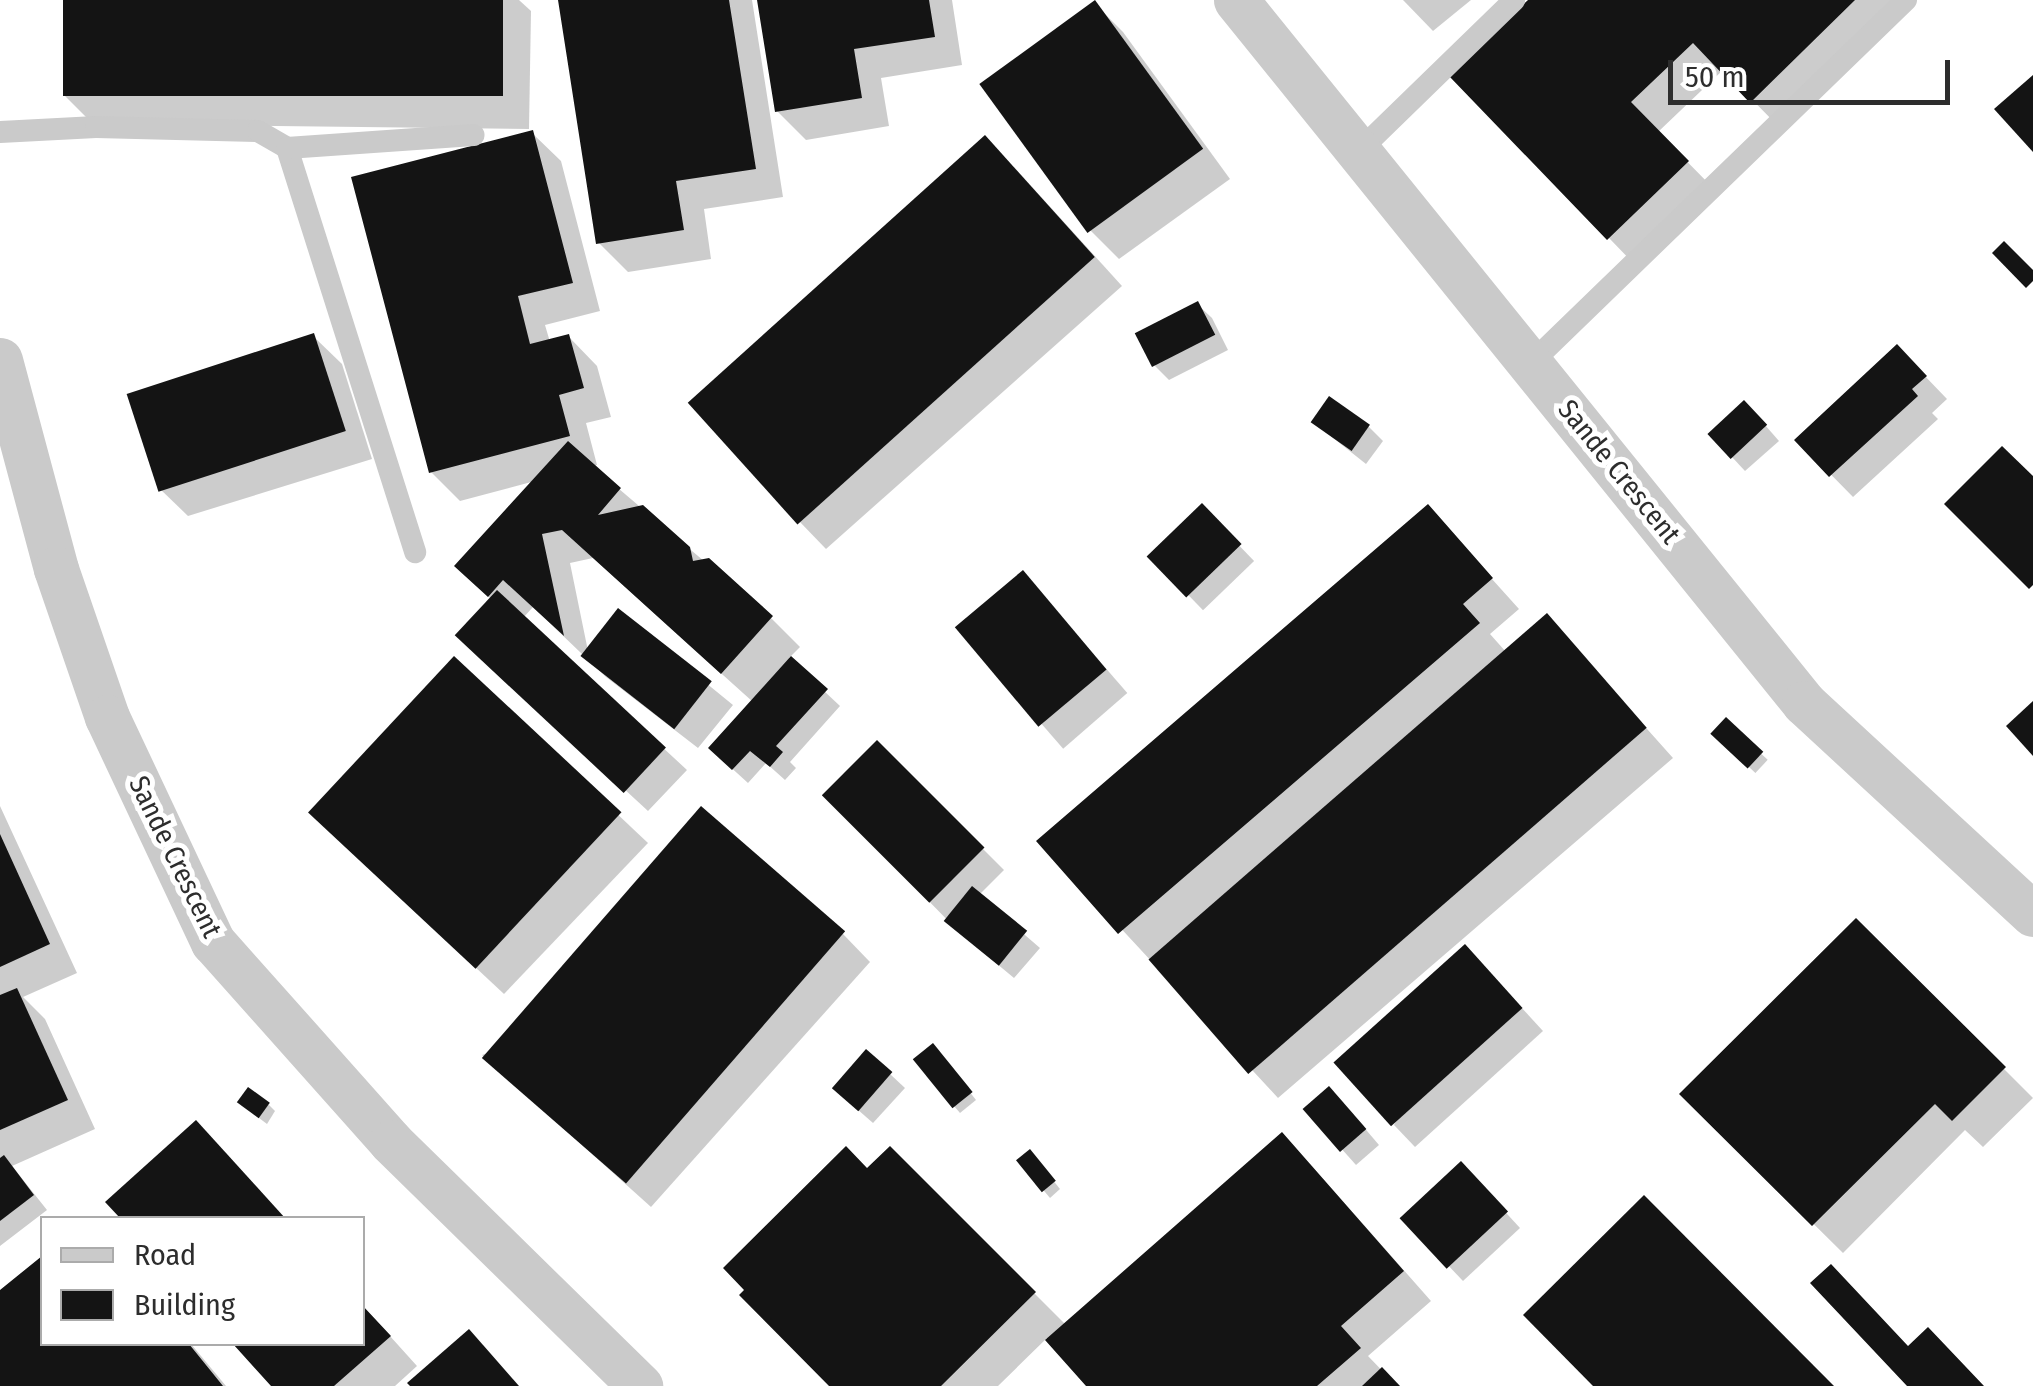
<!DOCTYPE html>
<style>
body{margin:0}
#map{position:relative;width:2033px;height:1386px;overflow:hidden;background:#fff;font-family:"Fira Sans Condensed",sans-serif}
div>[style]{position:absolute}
.shadow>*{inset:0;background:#0003;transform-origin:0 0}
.building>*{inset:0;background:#141414;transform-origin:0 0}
.service>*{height:22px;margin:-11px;padding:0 11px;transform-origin:11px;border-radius:11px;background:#cacaca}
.minor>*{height:45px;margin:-22.5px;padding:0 22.5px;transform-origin:22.5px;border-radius:22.5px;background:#cacaca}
span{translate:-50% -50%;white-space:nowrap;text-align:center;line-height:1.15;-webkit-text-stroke:10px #fff;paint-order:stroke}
.street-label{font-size:28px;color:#2d2d2d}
.legend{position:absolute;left:40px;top:1216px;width:325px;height:130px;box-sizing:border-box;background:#fff;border:2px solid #ababab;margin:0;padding:12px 18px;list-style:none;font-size:30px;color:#2d2d2d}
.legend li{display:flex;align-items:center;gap:20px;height:50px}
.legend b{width:50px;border:2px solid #ababab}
.scale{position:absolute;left:1668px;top:60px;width:282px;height:45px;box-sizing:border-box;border:5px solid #2d2d2d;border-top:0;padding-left:12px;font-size:30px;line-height:35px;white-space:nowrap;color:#2d2d2d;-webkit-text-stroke:8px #fff;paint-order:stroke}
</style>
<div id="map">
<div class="shadow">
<div style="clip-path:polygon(66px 0,519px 0,531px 11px,529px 129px,93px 124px,64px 95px)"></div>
<div style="clip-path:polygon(560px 0,752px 0,783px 197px,704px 209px,711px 259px,628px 272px,599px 243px)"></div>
<div style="clip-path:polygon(760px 0,952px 0,962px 65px,881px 78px,889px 126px,806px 140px,777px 111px)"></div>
<div style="clip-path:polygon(1403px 0,1471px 0,1433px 31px)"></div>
<div style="clip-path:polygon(1532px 0,1912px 0,1781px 129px,1723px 70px,1658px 132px,1716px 191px,1637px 267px,1609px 238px)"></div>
<div style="clip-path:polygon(1094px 3px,1123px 32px,1230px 179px,1119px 259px,1090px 230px)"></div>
<div style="clip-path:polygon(532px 133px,561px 161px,600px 311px,545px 325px,550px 342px,569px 337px,597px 366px,611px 417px,586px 423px,597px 465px,592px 466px,771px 618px,800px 647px,789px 658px,840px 706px,790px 762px,796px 768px,785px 780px,766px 763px,748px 783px,726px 763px,753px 702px,593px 558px,570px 563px,588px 651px,619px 612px,733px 705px,698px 748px,606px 677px,533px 607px,523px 618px,687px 770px,648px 811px,481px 657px,492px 600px,457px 566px,535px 481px,460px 501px,431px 472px)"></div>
<div style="clip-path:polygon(1014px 167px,1122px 286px,826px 549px,798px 520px)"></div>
<div style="clip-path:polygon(1197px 304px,1212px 318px,1228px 350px,1169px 380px,1155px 366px)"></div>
<div style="clip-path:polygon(313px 336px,342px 364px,372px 459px,188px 516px,159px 488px)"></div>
<div style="clip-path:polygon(1897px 347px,1947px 399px,1932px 413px,1938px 419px,1853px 497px,1797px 440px)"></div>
<div style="clip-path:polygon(1758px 417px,1779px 441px,1745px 471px,1731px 456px)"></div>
<div style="clip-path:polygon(1313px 422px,1368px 426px,1383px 441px,1366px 464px)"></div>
<div style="left:1202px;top:507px;width:75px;height:71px;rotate:46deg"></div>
<div style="clip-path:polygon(1428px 508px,1519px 609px,1490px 634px,1506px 652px,1547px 617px,1673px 758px,1278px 1098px,1040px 841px)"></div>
<div style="left:1023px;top:573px;width:159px;height:85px;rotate:49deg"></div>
<div style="clip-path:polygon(454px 660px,648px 843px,504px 994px,339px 840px)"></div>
<div style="left:1726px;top:721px;width:57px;height:18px;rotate:43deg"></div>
<div style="clip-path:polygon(877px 743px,1004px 870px,979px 895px,1040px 948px,1014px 978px,961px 934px,825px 795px)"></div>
<div style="clip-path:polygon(0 806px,77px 973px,23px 997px,45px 1019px,95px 1129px,12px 1166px,47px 1210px,0 1246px)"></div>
<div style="clip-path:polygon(1856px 921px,2033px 1098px,1983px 1147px,1965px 1130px,1843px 1253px,1682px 1094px)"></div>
<div style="clip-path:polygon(842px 933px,870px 962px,651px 1207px,482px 1055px)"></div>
<div style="clip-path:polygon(1486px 969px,1543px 1031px,1415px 1147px,1394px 1125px)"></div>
<div style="clip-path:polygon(939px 1053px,976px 1100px,960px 1113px,954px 1106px)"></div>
<div style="clip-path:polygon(890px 1074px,905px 1088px,873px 1123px,849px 1102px)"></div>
<div style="clip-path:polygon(1344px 1104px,1379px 1145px,1356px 1165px,1306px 1109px)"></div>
<div style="clip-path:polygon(269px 1105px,275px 1111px,267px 1124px,247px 1109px)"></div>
<div style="clip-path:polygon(890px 1149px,1066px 1325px,1310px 1164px,1431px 1301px,1368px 1356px,1397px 1386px,1089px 1386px,1047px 1338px,998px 1386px,833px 1386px,868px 1171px)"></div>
<div style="clip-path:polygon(225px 1152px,284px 1218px,123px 1218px,108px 1202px)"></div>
<div style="clip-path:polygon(1036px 1159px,1060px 1189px,1050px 1198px,1019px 1161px)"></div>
<div style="clip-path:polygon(1475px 1179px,1520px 1228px,1463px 1281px,1403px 1218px)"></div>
<div style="clip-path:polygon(42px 1259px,42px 1344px,191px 1344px,226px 1386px,0 1386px,0 1293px)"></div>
<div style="clip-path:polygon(362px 1305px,417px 1366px,395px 1386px,274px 1386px,236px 1344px,362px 1344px)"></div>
</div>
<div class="building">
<div style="left:63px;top:0;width:440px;height:96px"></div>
<div style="clip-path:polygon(558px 0,729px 0,756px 169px,676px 181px,684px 230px,596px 244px)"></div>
<div style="clip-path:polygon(757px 0,929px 0,935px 37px,854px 49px,862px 98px,775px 112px)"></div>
<div style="left:1095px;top:0;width:184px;height:143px;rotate:54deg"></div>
<div style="clip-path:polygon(1528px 0,1855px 0,1750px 103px,1693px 43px,1631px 102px,1689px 161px,1607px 240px,1449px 76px)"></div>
<div style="clip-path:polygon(2033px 75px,2033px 152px,1994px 109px)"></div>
<div style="clip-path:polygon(533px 130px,573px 283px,518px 296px,530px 344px,569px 334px,584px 388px,559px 395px,570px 436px,429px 473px,351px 177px)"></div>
<div style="left:985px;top:135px;width:164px;height:400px;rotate:48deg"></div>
<div style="clip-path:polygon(2004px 241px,2033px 270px,2033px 281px,2026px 288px,1992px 253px)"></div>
<div style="left:1198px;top:301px;width:38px;height:71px;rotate:63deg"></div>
<div style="left:314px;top:333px;width:103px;height:197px;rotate:72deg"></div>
<div style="clip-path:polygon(1897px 344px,1927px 376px,1912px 389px,1918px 396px,1829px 477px,1794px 440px)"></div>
<div style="left:1329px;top:396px;width:50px;height:32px;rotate:35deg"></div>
<div style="left:1744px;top:400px;width:34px;height:50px;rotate:47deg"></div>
<div style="clip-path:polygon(568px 441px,621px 488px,598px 515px,643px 505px,690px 547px,693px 561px,709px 558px,773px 616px,721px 674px,562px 530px,542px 534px,564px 636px,503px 580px,488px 597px,454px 566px)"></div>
<div style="clip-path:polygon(2002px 446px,2033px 476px,2033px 585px,2029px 589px,1944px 504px)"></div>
<div style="left:1202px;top:503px;width:57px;height:77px;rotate:46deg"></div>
<div style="clip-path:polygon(1428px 504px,1493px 578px,1463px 604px,1480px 623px,1118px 934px,1036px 841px)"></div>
<div style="left:1023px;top:570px;width:130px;height:89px;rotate:50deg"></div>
<div style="left:497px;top:590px;width:231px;height:62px;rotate:43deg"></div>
<div style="left:618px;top:608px;width:119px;height:61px;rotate:38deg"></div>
<div style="left:1547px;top:613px;width:152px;height:528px;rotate:49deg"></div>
<div style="left:454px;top:656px;width:229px;height:214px;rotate:43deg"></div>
<div style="clip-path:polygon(791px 656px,828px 689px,776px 746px,783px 752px,770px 767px,750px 751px,732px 770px,708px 748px)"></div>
<div style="clip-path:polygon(2033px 701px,2033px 756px,2006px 726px)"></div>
<div style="left:1726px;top:717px;width:51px;height:23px;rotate:43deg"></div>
<div style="left:877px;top:740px;width:152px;height:78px;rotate:45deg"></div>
<div style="left:701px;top:806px;width:191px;height:334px;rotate:41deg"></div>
<div style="clip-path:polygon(0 834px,50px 944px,0 967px)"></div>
<div style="left:972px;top:886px;width:71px;height:45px;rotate:39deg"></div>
<div style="clip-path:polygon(1856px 918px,2006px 1067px,1952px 1121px,1935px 1104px,1812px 1226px,1679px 1094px)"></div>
<div style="left:1465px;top:944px;width:86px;height:177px;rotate:48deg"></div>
<div style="clip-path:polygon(17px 988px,68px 1100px,0 1130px,0 995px)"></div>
<div style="left:933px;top:1043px;width:63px;height:26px;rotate:51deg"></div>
<div style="left:866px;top:1049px;width:35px;height:52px;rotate:41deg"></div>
<div style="left:1329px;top:1086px;width:57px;height:35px;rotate:49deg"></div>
<div style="left:248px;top:1087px;width:27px;height:19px;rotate:36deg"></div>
<div style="clip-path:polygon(196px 1120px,285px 1218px,120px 1218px,105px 1202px)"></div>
<div style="clip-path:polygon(1282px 1132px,1404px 1271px,1341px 1326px,1361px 1348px,1317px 1386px,1086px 1386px,1045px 1340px)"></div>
<div style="clip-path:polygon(846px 1146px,867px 1168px,890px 1146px,1036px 1292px,941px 1386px,829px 1386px,739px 1295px,744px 1290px,723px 1268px)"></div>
<div style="left:1030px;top:1149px;width:41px;height:18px;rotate:51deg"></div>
<div style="clip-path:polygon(4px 1155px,34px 1195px,0 1221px,0 1158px)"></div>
<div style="left:1461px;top:1161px;width:69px;height:84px;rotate:47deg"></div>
<div style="clip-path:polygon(1644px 1195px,1834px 1386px,1593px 1386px,1523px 1315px)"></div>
<div style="clip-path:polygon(42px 1256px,42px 1344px,189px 1344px,223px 1386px,0 1386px,0 1290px)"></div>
<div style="clip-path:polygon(1831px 1264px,1908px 1346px,1928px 1327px,1984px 1386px,1907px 1386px,1810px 1283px)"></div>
<div style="clip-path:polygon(362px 1305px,391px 1336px,334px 1386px,271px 1386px,233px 1344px,362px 1344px)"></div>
<div style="clip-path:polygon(469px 1329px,519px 1386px,410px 1386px,407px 1383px)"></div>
<div style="clip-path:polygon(1382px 1367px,1400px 1386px,1362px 1386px)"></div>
</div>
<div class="service">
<div style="left:0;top:132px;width:96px;rotate:-3deg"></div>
<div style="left:96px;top:127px;width:162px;rotate:1.4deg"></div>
<div style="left:258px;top:131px;width:34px;rotate:30deg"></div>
<div style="left:287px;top:148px;width:424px;rotate:72.4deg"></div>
<div style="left:287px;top:148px;width:187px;rotate:-4deg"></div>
<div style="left:1360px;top:150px;width:215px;rotate:-44.2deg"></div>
<div style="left:1531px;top:363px;width:522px;rotate:-44.07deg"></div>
</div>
<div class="minor">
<div style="left:1236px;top:0;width:904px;rotate:51.06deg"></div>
<div style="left:1804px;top:703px;width:311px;rotate:42.7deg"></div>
<div style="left:0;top:360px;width:216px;rotate:75deg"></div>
<div style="left:56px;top:569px;width:157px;rotate:71deg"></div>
<div style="left:107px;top:717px;width:249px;rotate:64.8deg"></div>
<div style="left:213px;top:942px;width:268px;rotate:48.3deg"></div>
<div style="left:391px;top:1142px;width:349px;rotate:44.4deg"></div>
</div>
<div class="street-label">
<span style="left:1619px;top:472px;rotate:51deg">Sande Crescent</span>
<span style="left:175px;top:857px;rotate:64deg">Sande Crescent</span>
</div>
<ul class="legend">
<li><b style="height:12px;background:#cacaca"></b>Road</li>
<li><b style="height:28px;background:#141414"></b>Building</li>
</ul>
<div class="scale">50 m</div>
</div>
